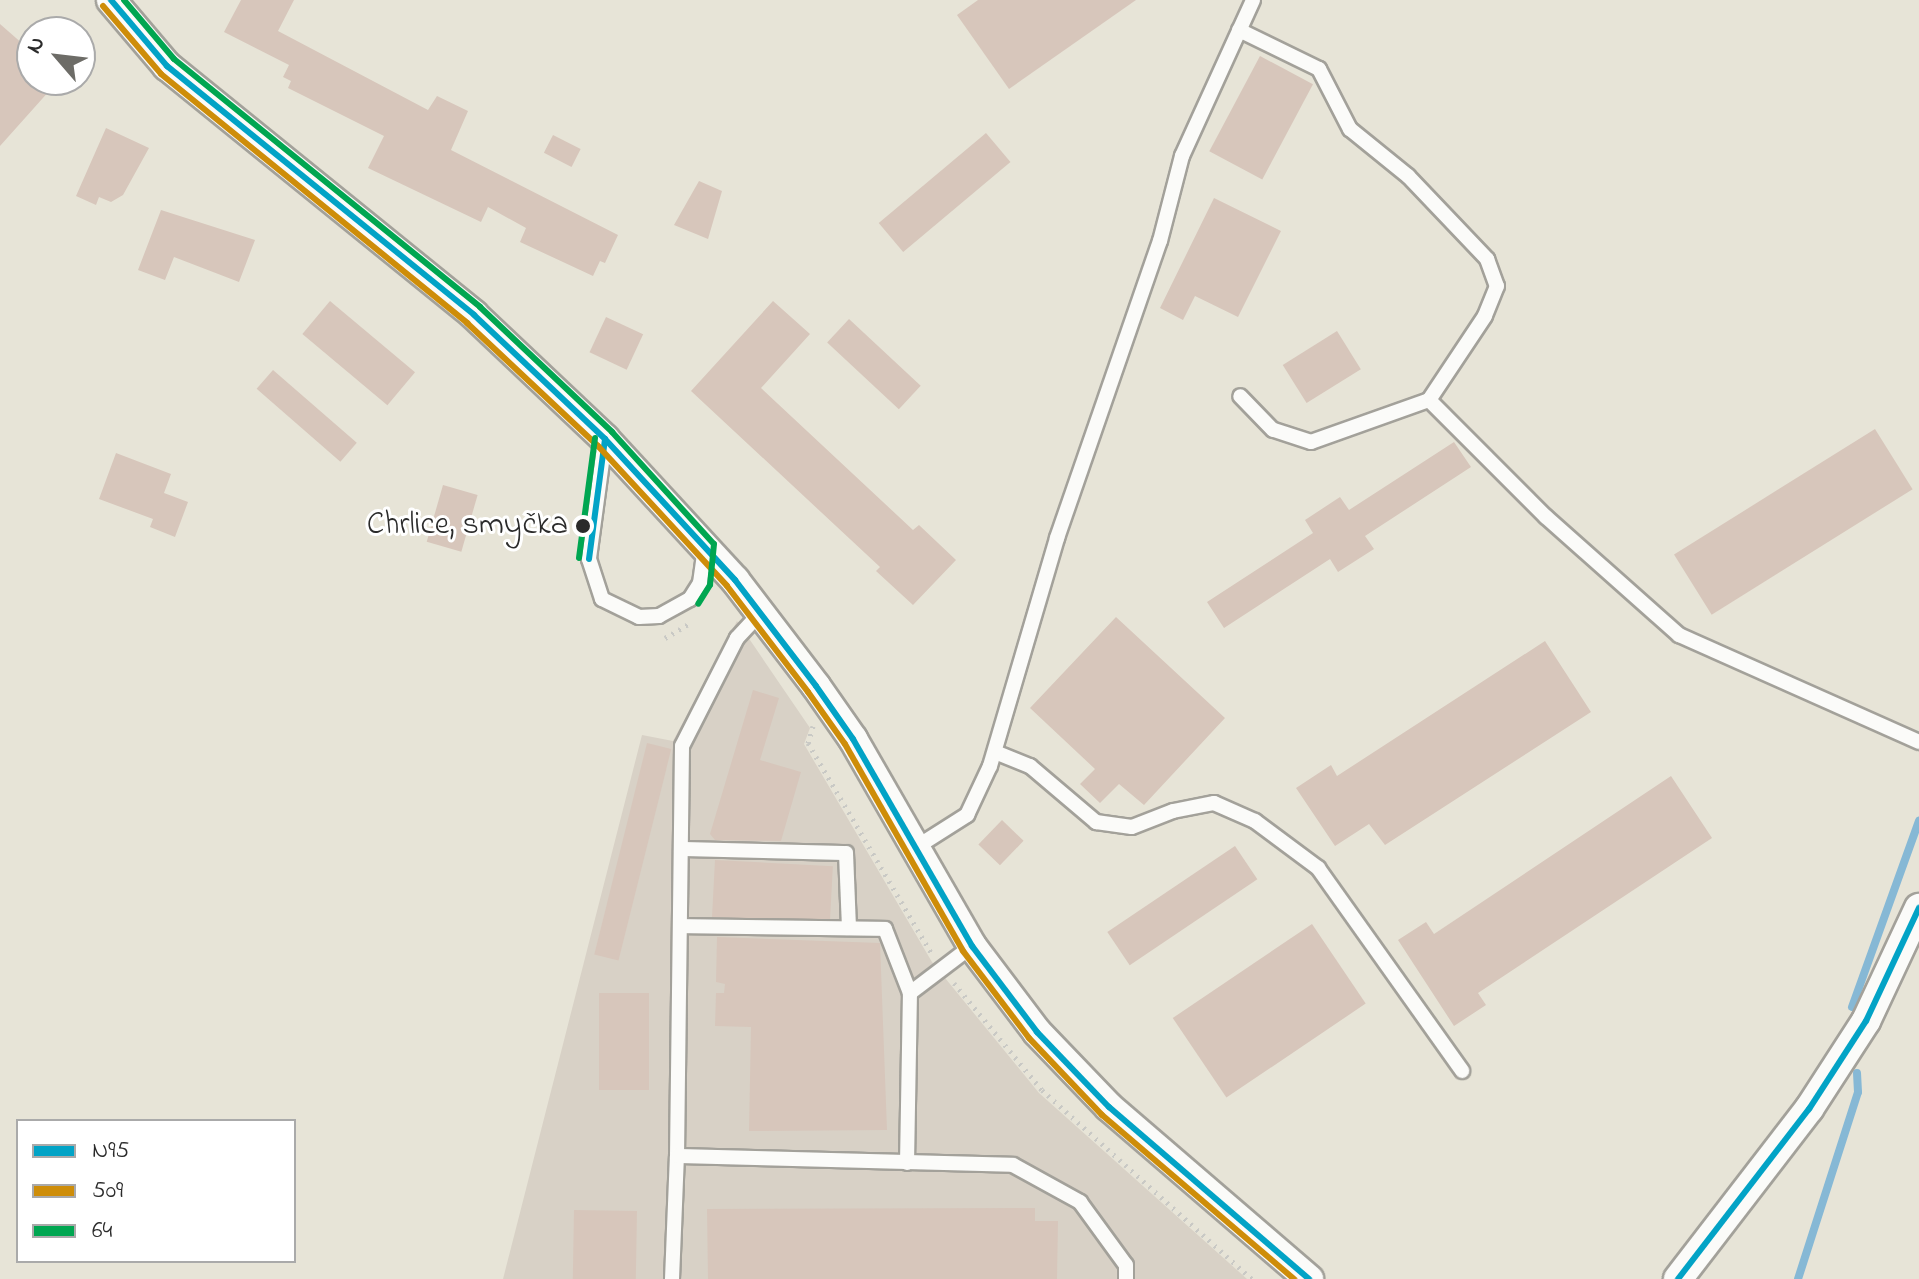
<!DOCTYPE html>
<meta charset="utf-8">
<style>
body{margin:0}
#map{position:relative;width:1919px;height:1279px;overflow:hidden;background:#e7e4d7;font-family:"Indie Flower",sans-serif}
div>[style]{position:absolute}
.industrial>*{inset:0;background:#d8d1c6}
.stream>*{height:8px;margin:-4px;padding:0 4px;transform-origin:4px;border-radius:4px;background:#86b8d5}
.building>*{inset:0;background:#d7c6bb;transform-origin:0 0}
.path>*{height:5px;margin-top:-2.5px;transform-origin:0;background:repeating-linear-gradient(90deg,#c9c9c5 0 2px,transparent 0 8px)}
.roads{filter:drop-shadow(2px 0 #a3a19a) drop-shadow(-2px 0 #a3a19a) drop-shadow(0 2px #a3a19a) drop-shadow(0 -2px #a3a19a)}
.lane>*{height:14px;margin:-7px;padding:0 7px;transform-origin:7px;border-radius:7px;background:#fbfbf9}
.street>*{height:28px;margin:-14px;padding:0 14px;transform-origin:14px;border-radius:14px;background:#fbfbf9}
.bus-1>*{height:6px;margin:-3px;padding:0 3px;transform-origin:3px;border-radius:3px;background:#02a3c6}
.bus-2>*{height:6px;margin:-3px;padding:0 3px;transform-origin:3px;border-radius:3px;background:#ce8d09}
.bus-3>*{height:6px;margin:-3px;padding:0 3px;transform-origin:3px;border-radius:3px;background:#00a651}
.dots>*{width:22px;height:22px;translate:-50% -50%;box-sizing:border-box;border:4px solid #fff;border-radius:50%}
span{translate:-50% -50%;white-space:nowrap;text-align:center;line-height:1.15;-webkit-text-stroke:6px #fff;paint-order:stroke}
.bus-label{font-size:32px;color:#2b2b2b}
.right{translate:-100% -50%;text-align:right}
.legend{position:absolute;left:16px;top:1119px;width:280px;height:144px;box-sizing:border-box;background:#fff;border:2px solid #aaa;margin:0;padding:10px 14px;list-style:none;font-size:24px;color:#2b2b2b}
.legend li{display:flex;align-items:center;gap:16px;height:40px}
.legend b{width:40px;border:2px solid #aaa}
.north{position:absolute;left:16px;top:16px;width:80px;height:80px;box-sizing:border-box;background:#fff;border:2px solid #aaa;border-radius:50%;rotate:298deg;font-size:22px;font-weight:700;line-height:32px;text-align:center;color:#2b2b2b}
.north::after{content:'';display:block;margin:auto;width:28px;height:36px;background:#6d6c67;clip-path:polygon(50% 0,100% 100%,50% 72%,0 100%)}
</style>
<div id="map">
<div class="industrial">
<div style="clip-path:polygon(737px 621px,810px 728px,804px 744px,932px 962px,1039px 1093px,1247px 1279px,503px 1279px,642px 735px,673px 741px)"></div>
</div>
<div class="stream">
<div style="left:1852px;top:1007px;width:198px;rotate:-70.2deg"></div>
<div style="left:1798px;top:1279px;width:196px;rotate:-72.2deg"></div>
<div style="left:1858px;top:1092px;width:19px;rotate:-93deg"></div>
</div>
<div class="building">
<div style="clip-path:polygon(241px 0,294px 0,278px 31px,428px 110px,437px 96px,468px 111px,451px 150px,618px 235px,605px 263px,600px 261px,593px 276px,520px 242px,526px 228px,488px 207px,481px 222px,368px 168px,384px 136px,288px 88px,291px 81px,283px 77px,289px 65px,224px 32px)"></div>
<div style="clip-path:polygon(978px 0,1136px 0,1009px 89px,957px 15px)"></div>
<div style="clip-path:polygon(0 24px,32px 52px,32px 80px,59px 80px,0 146px)"></div>
<div style="left:1260px;top:56px;width:60px;height:108px;rotate:28deg"></div>
<div style="clip-path:polygon(106px 128px,149px 148px,123px 195px,111px 202px,99px 197px,96px 205px,76px 196px)"></div>
<div style="left:986px;top:133px;width:38px;height:140px;rotate:50deg"></div>
<div style="left:553px;top:135px;width:31px;height:20px;rotate:27deg"></div>
<div style="clip-path:polygon(699px 181px,722px 191px,708px 239px,674px 225px)"></div>
<div style="clip-path:polygon(1214px 198px,1281px 231px,1238px 317px,1195px 296px,1183px 320px,1160px 308px)"></div>
<div style="clip-path:polygon(161px 210px,255px 240px,239px 282px,174px 257px,165px 280px,138px 270px)"></div>
<div style="left:330px;top:301px;width:111px;height:43px;rotate:40deg"></div>
<div style="clip-path:polygon(773px 301px,810px 334px,761px 388px,913px 530px,919px 525px,956px 560px,913px 605px,876px 571px,880px 567px,691px 391px)"></div>
<div style="left:606px;top:317px;width:41px;height:39px;rotate:25deg"></div>
<div style="left:849px;top:319px;width:98px;height:32px;rotate:43deg"></div>
<div style="left:1337px;top:331px;width:45px;height:64px;rotate:58deg"></div>
<div style="left:273px;top:370px;width:111px;height:25px;rotate:41deg"></div>
<div style="left:1875px;top:429px;width:71px;height:237px;rotate:58deg"></div>
<div style="clip-path:polygon(1454px 442px,1471px 467px,1365px 536px,1374px 549px,1338px 572px,1330px 559px,1224px 628px,1207px 602px,1313px 533px,1305px 520px,1340px 497px,1349px 510px)"></div>
<div style="clip-path:polygon(116px 453px,171px 474px,164px 493px,188px 502px,175px 537px,150px 527px,153px 519px,99px 499px)"></div>
<div style="left:443px;top:485px;width:36px;height:59px;rotate:16deg"></div>
<div style="clip-path:polygon(1116px 617px,1225px 718px,1144px 805px,1119px 784px,1100px 803px,1080px 784px,1095px 769px,1030px 708px)"></div>
<div style="clip-path:polygon(1545px 641px,1591px 712px,1385px 845px,1369px 824px,1335px 846px,1296px 788px,1331px 765px,1337px 776px)"></div>
<div style="clip-path:polygon(753px 690px,779px 698px,760px 760px,801px 772px,781px 841px,715px 840px,710px 834px)"></div>
<div style="left:647px;top:743px;width:25px;height:218px;rotate:14deg"></div>
<div style="clip-path:polygon(1671px 776px,1712px 838px,1478px 993px,1486px 1005px,1454px 1026px,1398px 940px,1426px 922px,1434px 934px)"></div>
<div style="left:1002px;top:820px;width:30px;height:34px;rotate:44deg"></div>
<div style="left:1235px;top:846px;width:40px;height:154px;rotate:56deg"></div>
<div style="left:715px;top:860px;width:118px;height:57px;rotate:3deg"></div>
<div style="left:1312px;top:924px;width:96px;height:168px;rotate:56deg"></div>
<div style="clip-path:polygon(717px 937px,880px 943px,887px 1130px,749px 1131px,751px 1027px,715px 1026px,716px 993px,724px 993px,725px 984px,716px 982px)"></div>
<div style="left:599px;top:993px;width:50px;height:97px"></div>
<div style="clip-path:polygon(1035px 1208px,1035px 1221px,1058px 1221px,1057px 1279px,708px 1279px,707px 1209px)"></div>
<div style="left:574px;top:1210px;width:63px;height:69px;rotate:1deg"></div>
</div>
<div class="path">
<div style="left:665px;top:638px;width:29px;rotate:-31deg"></div>
<div style="left:813px;top:726px;width:18px;rotate:106deg"></div>
<div style="left:808px;top:743px;width:243px;rotate:59.6deg"></div>
<div style="left:954px;top:983px;width:139px;rotate:50.6deg"></div>
<div style="left:1042px;top:1090px;width:283px;rotate:42deg"></div>
</div>
<div class="roads">
<div class="lane">
<div style="left:1239px;top:30px;width:89px;rotate:26deg"></div>
<div style="left:1319px;top:69px;width:68px;rotate:62.7deg"></div>
<div style="left:1350px;top:129px;width:75px;rotate:39deg"></div>
<div style="left:1408px;top:176px;width:115px;rotate:46.4deg"></div>
<div style="left:1487px;top:259px;width:29px;rotate:70deg"></div>
<div style="left:1497px;top:286px;width:32px;rotate:112deg"></div>
<div style="left:1485px;top:316px;width:101px;rotate:123.7deg"></div>
<div style="left:1429px;top:400px;width:125px;rotate:160.4deg"></div>
<div style="left:1311px;top:442px;width:40px;rotate:-162deg"></div>
<div style="left:1273px;top:430px;width:47px;rotate:-134.1deg"></div>
<div style="left:1429px;top:400px;width:165px;rotate:45deg"></div>
<div style="left:1546px;top:517px;width:178px;rotate:41.6deg"></div>
<div style="left:1679px;top:635px;width:263px;rotate:24deg"></div>
<div style="left:605px;top:440px;width:120px;rotate:97.7deg"></div>
<div style="left:589px;top:559px;width:42px;rotate:72deg"></div>
<div style="left:602px;top:599px;width:41px;rotate:25.9deg"></div>
<div style="left:639px;top:617px;width:20px;rotate:-3deg"></div>
<div style="left:659px;top:616px;width:35px;rotate:-29deg"></div>
<div style="left:690px;top:599px;width:19px;rotate:-58deg"></div>
<div style="left:700px;top:583px;width:35px;rotate:-82deg"></div>
<div style="left:995px;top:752px;width:38px;rotate:22deg"></div>
<div style="left:1030px;top:766px;width:87px;rotate:40.3deg"></div>
<div style="left:1096px;top:822px;width:36px;rotate:8deg"></div>
<div style="left:1132px;top:827px;width:44px;rotate:-21.3deg"></div>
<div style="left:1173px;top:811px;width:42px;rotate:-11deg"></div>
<div style="left:1214px;top:803px;width:45px;rotate:23.7deg"></div>
<div style="left:1255px;top:821px;width:79px;rotate:36.7deg"></div>
<div style="left:1318px;top:868px;width:249px;rotate:54.6deg"></div>
<div style="left:915px;top:848px;width:62px;rotate:-32.4deg"></div>
<div style="left:967px;top:815px;width:54px;rotate:-64.9deg"></div>
<div style="left:990px;top:766px;width:238px;rotate:-73.6deg"></div>
<div style="left:1057px;top:538px;width:314px;rotate:-70.9deg"></div>
<div style="left:1160px;top:241px;width:88px;rotate:-75.5deg"></div>
<div style="left:1182px;top:156px;width:171px;rotate:-65.5deg"></div>
<div style="left:681px;top:849px;width:165px;rotate:1.4deg"></div>
<div style="left:846px;top:853px;width:75px;rotate:87.7deg"></div>
<div style="left:681px;top:926px;width:204px;rotate:0.8deg"></div>
<div style="left:885px;top:929px;width:69px;rotate:68.7deg"></div>
<div style="left:677px;top:1156px;width:410px;rotate:-89.3deg"></div>
<div style="left:682px;top:746px;width:121px;rotate:-63deg"></div>
<div style="left:737px;top:638px;width:34px;rotate:-47deg"></div>
<div style="left:907px;top:1163px;width:170px;rotate:-89deg"></div>
<div style="left:910px;top:993px;width:78px;rotate:-37.2deg"></div>
<div style="left:672px;top:1279px;width:123px;rotate:-87.7deg"></div>
<div style="left:677px;top:1156px;width:336px;rotate:1.5deg"></div>
<div style="left:1013px;top:1165px;width:77px;rotate:28.9deg"></div>
<div style="left:1080px;top:1202px;width:78px;rotate:53.9deg"></div>
<div style="left:1126px;top:1265px;width:14px;rotate:90deg"></div>
</div>
<div class="street">
<div style="left:111px;top:0;width:87px;rotate:49.7deg"></div>
<div style="left:167px;top:66px;width:395px;rotate:39deg"></div>
<div style="left:474px;top:315px;width:180px;rotate:43.4deg"></div>
<div style="left:605px;top:439px;width:192px;rotate:47.3deg"></div>
<div style="left:735px;top:580px;width:133px;rotate:52.6deg"></div>
<div style="left:816px;top:686px;width:65px;rotate:55.1deg"></div>
<div style="left:853px;top:739px;width:239px;rotate:60.1deg"></div>
<div style="left:972px;top:946px;width:108px;rotate:52.9deg"></div>
<div style="left:1037px;top:1032px;width:104px;rotate:46.2deg"></div>
<div style="left:1109px;top:1107px;width:264px;rotate:40.7deg"></div>
<div style="left:1678px;top:1279px;width:215px;rotate:-52.4deg"></div>
<div style="left:1809px;top:1109px;width:105px;rotate:-57.1deg"></div>
<div style="left:1866px;top:1021px;width:125px;rotate:-64.9deg"></div>
</div>
</div>
<div class="bus-1">
<div style="left:111px;top:0;width:87px;rotate:49.7deg"></div>
<div style="left:167px;top:66px;width:395px;rotate:39deg"></div>
<div style="left:474px;top:315px;width:180px;rotate:43.4deg"></div>
<div style="left:605px;top:439px;width:192px;rotate:47.3deg"></div>
<div style="left:735px;top:580px;width:133px;rotate:52.6deg"></div>
<div style="left:816px;top:686px;width:65px;rotate:55.1deg"></div>
<div style="left:853px;top:739px;width:239px;rotate:60.1deg"></div>
<div style="left:972px;top:946px;width:108px;rotate:52.9deg"></div>
<div style="left:1037px;top:1032px;width:104px;rotate:46.2deg"></div>
<div style="left:1109px;top:1107px;width:264px;rotate:40.7deg"></div>
<div style="left:589px;top:559px;width:121px;rotate:-82.4deg"></div>
<div style="left:1678px;top:1279px;width:215px;rotate:-52.4deg"></div>
<div style="left:1809px;top:1109px;width:105px;rotate:-57.1deg"></div>
<div style="left:1866px;top:1021px;width:125px;rotate:-64.9deg"></div>
</div>
<div class="bus-2">
<div style="left:103px;top:6px;width:89px;rotate:49.5deg"></div>
<div style="left:161px;top:74px;width:395px;rotate:39.1deg"></div>
<div style="left:467px;top:323px;width:180px;rotate:43.2deg"></div>
<div style="left:598px;top:446px;width:190px;rotate:47.3deg"></div>
<div style="left:727px;top:586px;width:133px;rotate:52.6deg"></div>
<div style="left:808px;top:692px;width:64px;rotate:54.6deg"></div>
<div style="left:845px;top:744px;width:238px;rotate:60.3deg"></div>
<div style="left:963px;top:951px;width:109px;rotate:52.8deg"></div>
<div style="left:1029px;top:1038px;width:106px;rotate:46.5deg"></div>
<div style="left:1102px;top:1115px;width:253px;rotate:40.5deg"></div>
</div>
<div class="bus-3">
<div style="left:124px;top:0;width:77px;rotate:49.7deg"></div>
<div style="left:174px;top:59px;width:394px;rotate:39deg"></div>
<div style="left:480px;top:307px;width:182px;rotate:43.4deg"></div>
<div style="left:612px;top:432px;width:151px;rotate:47.7deg"></div>
<div style="left:714px;top:544px;width:41px;rotate:95.6deg"></div>
<div style="left:710px;top:585px;width:22px;rotate:122deg"></div>
<div style="left:579px;top:558px;width:121px;rotate:-82.4deg"></div>
</div>
<div class="dots">
<div style="left:583px;top:526px;background:#2b2b2b"></div>
</div>
<div class="bus-label">
<span class="right" style="left:568px;top:526px">Chrlice, smyčka</span>
</div>
<ul class="legend">
<li><b style="height:10px;background:#02a3c6"></b>N95</li>
<li><b style="height:10px;background:#ce8d09"></b>509</li>
<li><b style="height:10px;background:#00a651"></b>64</li>
</ul>
<div class="north">N</div>
</div>
